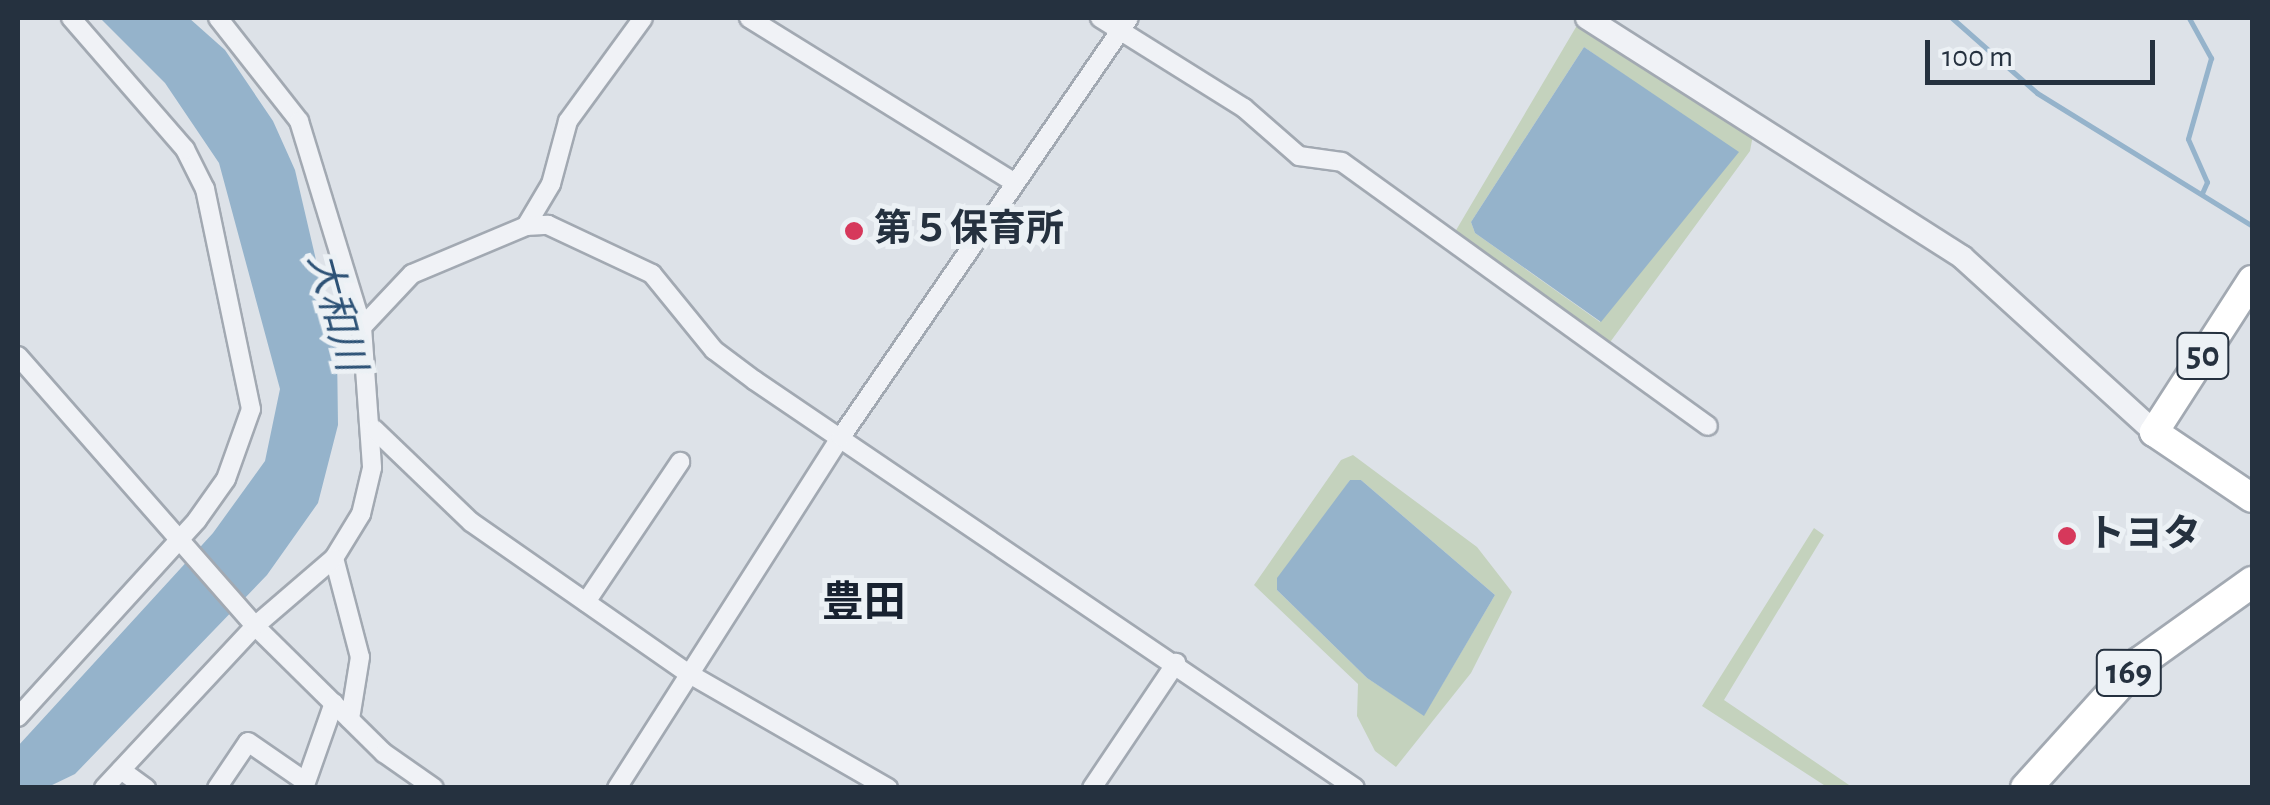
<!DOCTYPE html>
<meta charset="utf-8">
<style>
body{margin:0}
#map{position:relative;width:2270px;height:805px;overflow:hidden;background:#dde2e8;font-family:"Alegreya Sans","Noto Sans JP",sans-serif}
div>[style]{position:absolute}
.green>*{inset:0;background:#c4d2bd}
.water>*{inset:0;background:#95b3cb}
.stream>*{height:5px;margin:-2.5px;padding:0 2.5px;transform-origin:2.5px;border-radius:2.5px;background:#95b3cb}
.roads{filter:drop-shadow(2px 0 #a2a9b2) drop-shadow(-2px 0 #a2a9b2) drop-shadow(0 2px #a2a9b2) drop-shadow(0 -2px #a2a9b2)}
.minor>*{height:18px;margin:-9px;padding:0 9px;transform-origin:9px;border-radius:9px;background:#f0f2f6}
.tertiary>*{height:22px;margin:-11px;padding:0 11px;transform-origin:11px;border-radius:11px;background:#f0f2f6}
.primary>*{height:28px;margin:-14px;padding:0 14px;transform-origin:14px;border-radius:14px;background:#fff}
.trunk>*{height:30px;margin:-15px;padding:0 15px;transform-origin:15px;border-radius:15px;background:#fff}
.dots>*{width:28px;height:28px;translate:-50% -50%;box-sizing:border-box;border:5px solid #ecf1f5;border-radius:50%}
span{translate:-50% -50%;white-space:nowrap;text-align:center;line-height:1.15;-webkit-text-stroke:10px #ecf1f5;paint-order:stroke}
.shield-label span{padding:2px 8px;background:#ecf1f5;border:2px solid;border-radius:8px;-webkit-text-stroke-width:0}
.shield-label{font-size:35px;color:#25313f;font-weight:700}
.poi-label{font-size:38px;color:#25313f;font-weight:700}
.left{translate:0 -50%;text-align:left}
.water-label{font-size:40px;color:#2d5276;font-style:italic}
.quarter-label{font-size:42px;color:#182230;font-weight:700}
.frame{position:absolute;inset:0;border:20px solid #25313f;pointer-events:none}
.scale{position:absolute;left:1925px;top:40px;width:230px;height:45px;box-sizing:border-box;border:5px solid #25313f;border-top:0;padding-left:12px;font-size:30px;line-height:35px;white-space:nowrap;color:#25313f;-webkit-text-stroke:8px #ecf1f5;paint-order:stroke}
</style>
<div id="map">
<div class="green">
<div style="clip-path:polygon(evenodd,1579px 22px,1753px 135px,1750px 151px,1608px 345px,1452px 237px,1579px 22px,1584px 47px,1650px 93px,1600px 322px,1475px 233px,1471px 222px,1584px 47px)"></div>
<div style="clip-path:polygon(evenodd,1353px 455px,1477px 547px,1512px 592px,1471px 673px,1396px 767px,1375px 751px,1357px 716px,1358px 684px,1254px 585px,1341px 460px,1353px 455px,1350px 480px,1361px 480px,1495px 595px,1424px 715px,1367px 678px,1277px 590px,1350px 480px)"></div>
<div style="clip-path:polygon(1814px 528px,1824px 535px,1724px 700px,1852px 787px,1827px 787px,1702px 706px)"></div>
</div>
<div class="water">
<div style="clip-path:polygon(100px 18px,189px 18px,225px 50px,273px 121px,295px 170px,337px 350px,338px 425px,318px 503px,267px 575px,75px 774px,48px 787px,18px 787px,18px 746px,213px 533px,265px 461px,280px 389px,219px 163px,165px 83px)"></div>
<div style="clip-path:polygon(1584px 47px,1739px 152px,1601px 322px,1475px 233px,1471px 222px)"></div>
<div style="clip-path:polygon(1350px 480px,1361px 480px,1495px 595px,1424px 716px,1367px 678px,1277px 590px,1277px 578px)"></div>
</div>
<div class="stream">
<div style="left:1952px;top:18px;width:113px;rotate:41.4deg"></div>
<div style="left:2037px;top:93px;width:253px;rotate:31.7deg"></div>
<div style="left:2189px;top:18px;width:46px;rotate:61.2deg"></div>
<div style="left:2211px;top:58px;width:84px;rotate:105.9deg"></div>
<div style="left:2188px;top:139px;width:47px;rotate:66.2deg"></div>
<div style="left:2207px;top:182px;width:12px;rotate:114deg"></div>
</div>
<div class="roads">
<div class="minor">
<div style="left:218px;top:18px;width:131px;rotate:51.8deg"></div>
<div style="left:299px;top:121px;width:215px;rotate:73deg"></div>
<div style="left:362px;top:327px;width:141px;rotate:85.9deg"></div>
<div style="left:372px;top:468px;width:47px;rotate:103.4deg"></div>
<div style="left:361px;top:514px;width:52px;rotate:121.5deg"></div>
<div style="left:334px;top:558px;width:102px;rotate:75.3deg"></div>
<div style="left:360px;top:657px;width:63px;rotate:99.2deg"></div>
<div style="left:749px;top:18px;width:312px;rotate:31.8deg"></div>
<div style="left:1100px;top:18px;width:170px;rotate:32deg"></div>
<div style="left:1244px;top:108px;width:73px;rotate:41.1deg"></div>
<div style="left:1299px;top:156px;width:43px;rotate:7.9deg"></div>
<div style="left:1342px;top:162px;width:451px;rotate:35.8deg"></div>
<div style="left:526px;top:226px;width:49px;rotate:-59.2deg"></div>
<div style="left:551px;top:184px;width:65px;rotate:-74.9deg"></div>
<div style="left:568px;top:121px;width:127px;rotate:-53.9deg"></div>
<div style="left:362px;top:327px;width:73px;rotate:-46.7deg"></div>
<div style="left:412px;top:274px;width:124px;rotate:-22.8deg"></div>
<div style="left:526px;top:226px;width:22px;rotate:-3deg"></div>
<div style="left:548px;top:225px;width:115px;rotate:25.2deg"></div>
<div style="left:652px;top:274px;width:98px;rotate:50.8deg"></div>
<div style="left:714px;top:350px;width:50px;rotate:36.9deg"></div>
<div style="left:754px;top:380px;width:726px;rotate:34.17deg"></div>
<div style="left:18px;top:356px;width:359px;rotate:48.7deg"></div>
<div style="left:255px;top:626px;width:181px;rotate:44.6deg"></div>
<div style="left:384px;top:753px;width:61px;rotate:35deg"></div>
<div style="left:374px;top:429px;width:134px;rotate:43.8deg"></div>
<div style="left:471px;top:522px;width:262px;rotate:34.9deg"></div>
<div style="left:686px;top:672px;width:233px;rotate:29.9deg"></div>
<div style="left:586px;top:602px;width:169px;rotate:-56.1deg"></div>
<div style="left:18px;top:717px;width:266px;rotate:-47.7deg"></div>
<div style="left:197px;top:520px;width:50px;rotate:-54.7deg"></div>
<div style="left:226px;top:479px;width:74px;rotate:-70.3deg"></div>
<div style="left:251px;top:409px;width:225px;rotate:-101.8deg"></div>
<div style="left:205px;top:189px;width:45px;rotate:-116.6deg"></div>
<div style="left:185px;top:149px;width:174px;rotate:-131deg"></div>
<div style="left:121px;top:770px;width:31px;rotate:36deg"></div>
<div style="left:104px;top:788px;width:221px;rotate:-47deg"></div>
<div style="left:255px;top:626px;width:104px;rotate:-40.7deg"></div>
<div style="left:217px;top:788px;width:55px;rotate:-56deg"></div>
<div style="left:248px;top:742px;width:70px;rotate:34.6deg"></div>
<div style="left:304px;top:788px;width:90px;rotate:-70.6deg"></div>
<div style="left:617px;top:788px;width:416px;rotate:-57.5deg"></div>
<div style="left:841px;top:437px;width:508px;rotate:-55.5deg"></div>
<div style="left:1092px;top:788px;width:151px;rotate:-56.1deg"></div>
</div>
<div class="tertiary">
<div style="left:1587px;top:18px;width:445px;rotate:32.5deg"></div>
<div style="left:1962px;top:257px;width:260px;rotate:42.3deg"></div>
</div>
<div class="primary">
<div style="left:2252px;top:280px;width:181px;rotate:122.8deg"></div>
<div style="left:2154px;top:432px;width:118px;rotate:34deg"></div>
</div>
<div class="trunk">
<div style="left:2026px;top:788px;width:169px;rotate:-47.9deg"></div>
<div style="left:2139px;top:663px;width:139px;rotate:-35.6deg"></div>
</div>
</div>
<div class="dots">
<div style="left:854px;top:231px;background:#d6385b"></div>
<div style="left:2067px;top:536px;background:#d6385b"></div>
</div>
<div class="shield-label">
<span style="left:2203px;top:356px">50</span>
<span style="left:2129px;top:673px">169</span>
</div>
<div class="poi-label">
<span class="left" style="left:874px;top:231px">第５保育所</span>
<span class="left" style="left:2087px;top:536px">トヨタ</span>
</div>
<div class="water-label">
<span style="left:336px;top:312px;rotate:75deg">大和川</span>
</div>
<div class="quarter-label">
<span style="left:864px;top:603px">豊田</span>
</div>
<div class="frame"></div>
<div class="scale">100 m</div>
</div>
